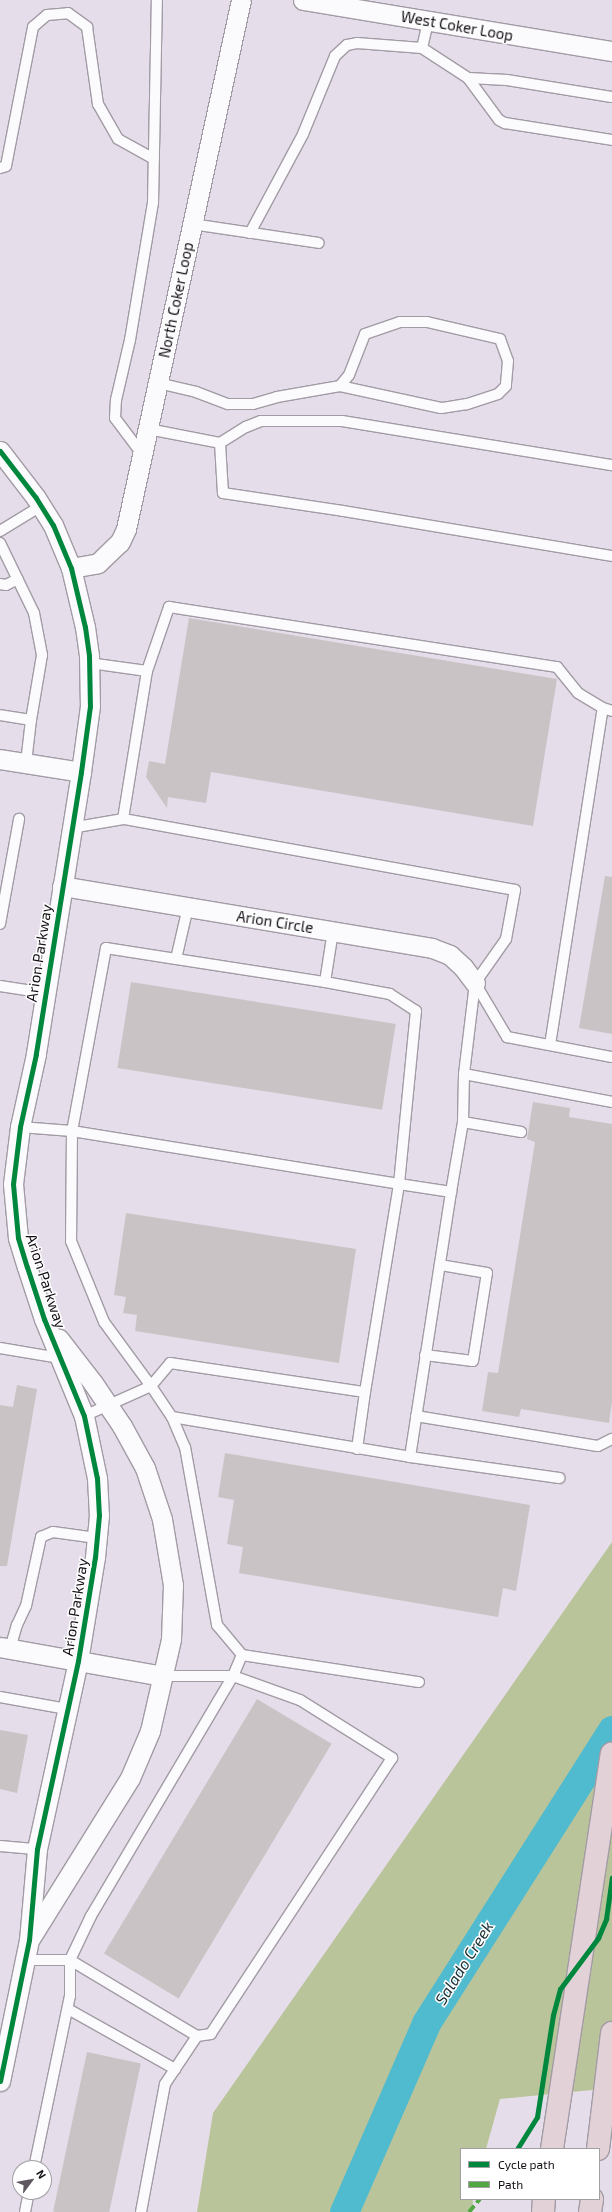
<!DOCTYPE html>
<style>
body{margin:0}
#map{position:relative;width:612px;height:2212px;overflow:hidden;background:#e6ddea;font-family:"Exo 2",sans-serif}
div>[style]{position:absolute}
.forest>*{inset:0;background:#b9c49a}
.river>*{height:29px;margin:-14.5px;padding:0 14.5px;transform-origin:14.5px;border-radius:14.5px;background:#50bbcf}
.building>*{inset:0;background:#cac3c5;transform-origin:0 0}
.roads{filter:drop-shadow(1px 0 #a29ba5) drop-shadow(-1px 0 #a29ba5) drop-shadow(0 1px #a29ba5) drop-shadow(0 -1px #a29ba5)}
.lane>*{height:10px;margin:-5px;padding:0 5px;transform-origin:5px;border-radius:5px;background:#fbfafc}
.street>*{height:19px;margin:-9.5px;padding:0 9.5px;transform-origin:9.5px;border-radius:9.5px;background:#fbfafc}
.highway>*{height:22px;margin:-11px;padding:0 11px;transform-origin:11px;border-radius:11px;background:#e2d1d6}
.quiet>*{height:4px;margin-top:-2px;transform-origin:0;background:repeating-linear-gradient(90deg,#51a842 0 8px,transparent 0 12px)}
.cycleway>*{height:5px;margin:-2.5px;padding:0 2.5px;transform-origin:2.5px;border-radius:2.5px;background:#00873e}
span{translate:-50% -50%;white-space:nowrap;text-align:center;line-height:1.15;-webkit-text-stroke:3px #fff;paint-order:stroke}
.street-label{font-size:15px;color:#150f16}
.water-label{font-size:16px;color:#192f34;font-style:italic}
.legend{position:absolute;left:460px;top:2148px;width:140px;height:52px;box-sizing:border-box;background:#fff;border:1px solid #a19fa2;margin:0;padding:5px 7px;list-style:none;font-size:12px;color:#150f16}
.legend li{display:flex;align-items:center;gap:8px;height:20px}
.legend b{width:20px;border:1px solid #a19fa2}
.north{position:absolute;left:12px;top:2160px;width:40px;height:40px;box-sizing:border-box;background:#fff;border:1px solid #a19fa2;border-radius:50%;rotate:58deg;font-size:11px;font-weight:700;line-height:16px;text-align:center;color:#150f16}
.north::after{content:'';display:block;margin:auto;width:14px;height:18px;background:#5e5760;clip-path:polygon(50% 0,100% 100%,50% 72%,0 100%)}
</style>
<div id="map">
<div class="forest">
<div style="clip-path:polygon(612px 1542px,612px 2088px,500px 2099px,486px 2149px,461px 2149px,461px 2199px,473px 2199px,472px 2212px,197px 2212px,213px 2113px)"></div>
</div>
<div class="river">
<div style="left:344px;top:2212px;width:206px;rotate:-66.5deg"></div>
<div style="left:426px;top:2023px;width:347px;rotate:-57.6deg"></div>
</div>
<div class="building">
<div style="clip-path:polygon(189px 618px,557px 679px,533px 826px,211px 772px,206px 803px,168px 797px,167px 808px,146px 777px,149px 761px,165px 764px)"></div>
<div style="clip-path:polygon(605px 876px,612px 877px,612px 1034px,579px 1028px)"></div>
<div style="left:131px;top:982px;width:268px;height:87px;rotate:9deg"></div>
<div style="clip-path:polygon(533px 1102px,570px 1108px,569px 1117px,612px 1124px,612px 1402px,609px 1423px,521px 1409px,519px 1417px,482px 1411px,488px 1372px,498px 1373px,535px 1142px,527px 1139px)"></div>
<div style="clip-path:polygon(126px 1213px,356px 1249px,339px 1363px,135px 1331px,137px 1315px,123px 1313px,126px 1297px,114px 1295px)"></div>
<div style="clip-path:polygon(17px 1385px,37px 1389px,7px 1566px,0 1566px,0 1405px,13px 1407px)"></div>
<div style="clip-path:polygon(225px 1453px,530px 1505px,516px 1591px,503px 1588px,498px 1617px,239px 1573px,243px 1547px,227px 1544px,234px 1500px,218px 1497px)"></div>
<div style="left:257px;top:1699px;width:87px;height:297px;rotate:31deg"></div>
<div style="clip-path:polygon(0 1730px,28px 1735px,17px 1793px,0 1789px)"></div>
<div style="left:87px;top:2052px;width:55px;height:163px;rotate:12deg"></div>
</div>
<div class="roads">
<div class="lane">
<div style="left:422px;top:48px;width:27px;rotate:-77deg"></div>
<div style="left:468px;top:78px;width:39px;rotate:3deg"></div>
<div style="left:507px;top:80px;width:106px;rotate:9.2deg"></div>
<div style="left:0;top:168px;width:6px;rotate:-18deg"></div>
<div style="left:6px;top:166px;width:142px;rotate:-79deg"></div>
<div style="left:33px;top:27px;width:18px;rotate:-41deg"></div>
<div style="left:47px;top:15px;width:21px;rotate:-5deg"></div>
<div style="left:68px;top:13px;width:24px;rotate:36deg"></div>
<div style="left:87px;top:27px;width:78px;rotate:81.9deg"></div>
<div style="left:98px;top:104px;width:40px;rotate:60.3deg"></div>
<div style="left:118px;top:139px;width:41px;rotate:29.1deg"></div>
<div style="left:192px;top:224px;width:128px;rotate:8.5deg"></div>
<div style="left:250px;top:233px;width:112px;rotate:-61.8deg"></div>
<div style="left:303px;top:134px;width:84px;rotate:-67.7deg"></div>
<div style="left:335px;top:56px;width:16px;rotate:-43deg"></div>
<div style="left:347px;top:45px;width:10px;rotate:-11deg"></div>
<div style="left:357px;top:43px;width:65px;rotate:4.4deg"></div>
<div style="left:422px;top:48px;width:55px;rotate:33.1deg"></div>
<div style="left:468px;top:78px;width:52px;rotate:53.6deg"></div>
<div style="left:499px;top:120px;width:7px;rotate:27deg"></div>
<div style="left:505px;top:123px;width:108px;rotate:9deg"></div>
<div style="left:158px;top:383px;width:39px;rotate:13deg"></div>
<div style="left:196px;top:392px;width:34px;rotate:21deg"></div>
<div style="left:228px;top:404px;width:25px"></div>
<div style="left:253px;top:404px;width:25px;rotate:-16deg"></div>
<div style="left:277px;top:397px;width:64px;rotate:-9.9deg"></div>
<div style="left:340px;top:386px;width:14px;rotate:-51deg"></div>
<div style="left:349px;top:375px;width:44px;rotate:-68.7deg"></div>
<div style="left:365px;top:334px;width:37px;rotate:-19deg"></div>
<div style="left:400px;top:322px;width:27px"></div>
<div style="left:427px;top:322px;width:75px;rotate:13.1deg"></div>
<div style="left:500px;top:339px;width:23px;rotate:70deg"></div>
<div style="left:508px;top:361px;width:25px;rotate:95deg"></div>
<div style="left:506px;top:386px;width:11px;rotate:135deg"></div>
<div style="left:498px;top:394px;width:33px;rotate:162deg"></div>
<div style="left:467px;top:404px;width:26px;rotate:171deg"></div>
<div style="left:441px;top:408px;width:103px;rotate:-167.7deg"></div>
<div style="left:148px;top:429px;width:73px;rotate:11deg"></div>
<div style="left:220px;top:443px;width:31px;rotate:-32deg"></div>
<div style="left:246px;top:427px;width:16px;rotate:-22deg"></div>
<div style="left:261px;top:421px;width:81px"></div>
<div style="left:342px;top:421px;width:274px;rotate:9.3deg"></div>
<div style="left:220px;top:443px;width:50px;rotate:86.6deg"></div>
<div style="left:223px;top:493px;width:121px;rotate:8.5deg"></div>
<div style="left:343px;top:511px;width:273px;rotate:9.5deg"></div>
<div style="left:142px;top:454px;width:45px;rotate:-126.9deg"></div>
<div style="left:115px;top:418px;width:18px;rotate:-87deg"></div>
<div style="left:116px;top:400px;width:62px;rotate:-76.9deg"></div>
<div style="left:130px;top:340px;width:139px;rotate:-80.5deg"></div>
<div style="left:153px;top:203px;width:203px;rotate:-88.9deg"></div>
<div style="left:0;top:531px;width:48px;rotate:-31.4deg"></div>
<div style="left:0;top:543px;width:78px;rotate:64.1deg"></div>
<div style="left:34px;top:613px;width:43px;rotate:79.2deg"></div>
<div style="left:42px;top:655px;width:66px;rotate:99.6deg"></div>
<div style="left:31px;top:720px;width:31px;rotate:-171deg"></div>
<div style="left:0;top:584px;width:6px;rotate:9deg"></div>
<div style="left:6px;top:585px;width:13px;rotate:-27deg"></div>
<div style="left:147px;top:671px;width:68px;rotate:-71deg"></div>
<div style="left:169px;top:607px;width:393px;rotate:8.8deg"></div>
<div style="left:557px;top:667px;width:33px;rotate:51deg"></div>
<div style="left:578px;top:693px;width:29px;rotate:31deg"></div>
<div style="left:26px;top:763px;width:43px;rotate:-83.4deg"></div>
<div style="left:71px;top:828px;width:53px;rotate:-9.8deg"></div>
<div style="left:123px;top:819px;width:150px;rotate:-80.8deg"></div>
<div style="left:147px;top:671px;width:59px;rotate:-172.1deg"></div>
<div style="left:188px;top:907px;width:53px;rotate:103deg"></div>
<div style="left:176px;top:959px;width:71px;rotate:-171.1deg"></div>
<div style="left:106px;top:948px;width:186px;rotate:100.5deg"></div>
<div style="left:72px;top:1131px;width:331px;rotate:9.2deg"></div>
<div style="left:399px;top:1184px;width:174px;rotate:-84.4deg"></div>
<div style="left:416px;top:1011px;width:31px;rotate:-147deg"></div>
<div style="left:390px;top:994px;width:66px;rotate:-169.5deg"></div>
<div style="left:0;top:924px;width:107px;rotate:-79.7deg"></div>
<div style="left:176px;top:959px;width:151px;rotate:8.8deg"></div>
<div style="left:325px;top:982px;width:52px;rotate:-81.1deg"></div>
<div style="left:475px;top:983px;width:63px;rotate:59.3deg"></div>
<div style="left:507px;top:1037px;width:107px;rotate:10.8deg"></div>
<div style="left:0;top:986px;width:46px;rotate:8.8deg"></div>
<div style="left:550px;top:1045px;width:341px;rotate:-81.1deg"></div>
<div style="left:603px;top:708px;width:9px;rotate:18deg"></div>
<div style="left:464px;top:1074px;width:151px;rotate:10.7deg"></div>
<div style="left:463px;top:1122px;width:59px;rotate:9.8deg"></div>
<div style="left:20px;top:1127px;width:52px;rotate:4.4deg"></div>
<div style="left:72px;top:1131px;width:110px;rotate:90.5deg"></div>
<div style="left:71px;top:1241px;width:87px;rotate:67.8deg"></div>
<div style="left:104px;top:1322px;width:79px;rotate:53.7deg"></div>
<div style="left:151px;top:1386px;width:30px;rotate:-50deg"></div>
<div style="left:170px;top:1363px;width:197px;rotate:8.5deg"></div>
<div style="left:365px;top:1392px;width:211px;rotate:-80.7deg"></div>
<div style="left:399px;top:1184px;width:53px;rotate:8.7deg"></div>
<div style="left:451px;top:1192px;width:71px;rotate:-80.3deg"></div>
<div style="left:463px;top:1122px;width:48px;rotate:-88.8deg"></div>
<div style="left:464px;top:1074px;width:92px;rotate:-83.1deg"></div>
<div style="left:475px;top:983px;width:54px;rotate:-54.8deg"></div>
<div style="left:506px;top:939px;width:50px;rotate:-79.6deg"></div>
<div style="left:515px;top:890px;width:398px;rotate:-169.7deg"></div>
<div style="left:0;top:1348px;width:61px;rotate:9.5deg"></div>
<div style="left:425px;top:1355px;width:48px;rotate:7.1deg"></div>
<div style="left:473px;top:1361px;width:89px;rotate:-81deg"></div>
<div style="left:487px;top:1273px;width:48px;rotate:-170.3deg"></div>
<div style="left:84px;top:1416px;width:73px;rotate:-24.1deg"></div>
<div style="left:151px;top:1386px;width:37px;rotate:56deg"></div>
<div style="left:172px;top:1417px;width:33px;rotate:67deg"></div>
<div style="left:185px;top:1447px;width:181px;rotate:79.8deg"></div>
<div style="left:217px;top:1625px;width:39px;rotate:50deg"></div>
<div style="left:242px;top:1655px;width:179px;rotate:8.7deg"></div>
<div style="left:416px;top:1416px;width:184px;rotate:9.4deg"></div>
<div style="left:598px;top:1446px;width:16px;rotate:-27deg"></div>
<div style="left:172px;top:1417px;width:241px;rotate:9.5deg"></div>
<div style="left:410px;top:1457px;width:268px;rotate:-81.2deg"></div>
<div style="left:357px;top:1449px;width:58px;rotate:-82deg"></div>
<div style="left:410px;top:1457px;width:151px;rotate:8deg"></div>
<div style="left:10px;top:1649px;width:25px;rotate:-74deg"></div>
<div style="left:17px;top:1625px;width:21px;rotate:-65deg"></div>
<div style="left:26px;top:1606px;width:71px;rotate:-77.7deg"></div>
<div style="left:41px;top:1537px;width:13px;rotate:-23deg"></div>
<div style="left:53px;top:1532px;width:44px;rotate:7.8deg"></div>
<div style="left:162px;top:1676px;width:71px"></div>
<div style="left:233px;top:1676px;width:23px;rotate:-67deg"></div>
<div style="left:0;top:1697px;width:68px;rotate:10.2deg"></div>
<div style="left:0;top:1846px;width:37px;rotate:5deg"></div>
<div style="left:25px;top:1960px;width:45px"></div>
<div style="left:70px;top:1960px;width:49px;rotate:-64.5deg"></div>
<div style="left:91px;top:1916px;width:279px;rotate:-59.4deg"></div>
<div style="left:233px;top:1676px;width:71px;rotate:19.7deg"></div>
<div style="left:300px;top:1700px;width:109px;rotate:32.2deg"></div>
<div style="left:392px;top:1758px;width:330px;rotate:123.3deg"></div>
<div style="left:211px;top:2034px;width:14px;rotate:172deg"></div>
<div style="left:197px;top:2036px;width:148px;rotate:-149.1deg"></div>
<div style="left:68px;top:2009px;width:123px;rotate:29.3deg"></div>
<div style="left:34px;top:2168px;width:176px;rotate:-78.2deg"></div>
<div style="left:70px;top:1996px;width:36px;rotate:-90deg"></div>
<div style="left:25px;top:2212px;width:20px;rotate:-79deg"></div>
<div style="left:141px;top:2212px;width:130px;rotate:-79.4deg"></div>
<div style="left:165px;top:2084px;width:58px;rotate:-56.3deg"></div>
</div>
<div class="street">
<div style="left:303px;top:0;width:313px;rotate:9.4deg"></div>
<div style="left:0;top:451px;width:59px;rotate:52.5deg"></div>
<div style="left:36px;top:498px;width:32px;rotate:58deg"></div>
<div style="left:53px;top:525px;width:47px;rotate:67.3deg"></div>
<div style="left:71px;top:568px;width:61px;rotate:76.7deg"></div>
<div style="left:85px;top:627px;width:29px;rotate:82deg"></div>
<div style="left:89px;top:656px;width:50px;rotate:88.9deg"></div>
<div style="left:90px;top:706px;width:67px;rotate:97.8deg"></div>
<div style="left:81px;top:772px;width:286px;rotate:99.1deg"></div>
<div style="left:36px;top:1054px;width:75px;rotate:102.4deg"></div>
<div style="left:20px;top:1127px;width:57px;rotate:97deg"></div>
<div style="left:13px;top:1184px;width:54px;rotate:84.7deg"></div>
<div style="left:18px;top:1238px;width:30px;rotate:73deg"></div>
<div style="left:27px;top:1267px;width:55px;rotate:71.9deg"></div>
<div style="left:44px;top:1319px;width:105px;rotate:67.6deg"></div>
<div style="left:84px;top:1416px;width:63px;rotate:78.2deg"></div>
<div style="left:97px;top:1478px;width:37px;rotate:87deg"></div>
<div style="left:99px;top:1515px;width:42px;rotate:95.4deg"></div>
<div style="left:95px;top:1557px;width:105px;rotate:99.3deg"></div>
<div style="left:78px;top:1661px;width:192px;rotate:102.3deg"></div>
<div style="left:37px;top:1849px;width:91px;rotate:95deg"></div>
<div style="left:29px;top:1940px;width:144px;rotate:101.6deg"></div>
<div style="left:71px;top:568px;width:27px;rotate:-10deg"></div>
<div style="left:98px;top:563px;width:30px;rotate:-44deg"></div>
<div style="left:120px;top:542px;width:14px;rotate:-65deg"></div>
<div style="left:126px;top:529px;width:541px;rotate:-77.74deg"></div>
<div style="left:0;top:759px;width:82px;rotate:9.1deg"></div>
<div style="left:62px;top:886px;width:375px;rotate:9.5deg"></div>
<div style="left:432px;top:948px;width:19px;rotate:21deg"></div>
<div style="left:450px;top:955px;width:18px;rotate:43deg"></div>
<div style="left:463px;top:967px;width:20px;rotate:53deg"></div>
<div style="left:0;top:1647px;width:165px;rotate:10.1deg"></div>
<div style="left:31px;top:1937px;width:187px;rotate:-58.1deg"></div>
<div style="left:130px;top:1778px;width:51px;rotate:-66.9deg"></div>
<div style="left:150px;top:1731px;width:94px;rotate:-77.1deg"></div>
<div style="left:171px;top:1639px;width:54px;rotate:-87.9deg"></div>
<div style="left:173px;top:1585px;width:67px;rotate:-99.5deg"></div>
<div style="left:162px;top:1519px;width:54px;rotate:-108.4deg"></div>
<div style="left:145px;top:1468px;width:48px;rotate:-118.7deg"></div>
<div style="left:122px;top:1426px;width:52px;rotate:-124deg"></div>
<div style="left:93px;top:1383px;width:56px;rotate:-127.7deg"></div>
</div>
<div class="highway">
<div style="left:552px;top:2149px;width:400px;rotate:-81.4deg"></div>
<div style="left:598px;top:2149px;width:117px;rotate:-83.1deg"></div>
<div style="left:543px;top:2212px;width:13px;rotate:-86deg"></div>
<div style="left:590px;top:2212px;width:13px;rotate:-81deg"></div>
</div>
</div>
<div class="quiet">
<div style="left:469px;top:2212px;width:17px;rotate:-50deg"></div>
</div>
<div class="cycleway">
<div style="left:0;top:451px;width:59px;rotate:52.5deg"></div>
<div style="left:36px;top:498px;width:32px;rotate:58deg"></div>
<div style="left:53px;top:525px;width:47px;rotate:67.3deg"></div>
<div style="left:71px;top:568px;width:61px;rotate:76.7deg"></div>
<div style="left:85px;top:627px;width:29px;rotate:82deg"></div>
<div style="left:89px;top:656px;width:50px;rotate:88.9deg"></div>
<div style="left:90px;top:706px;width:67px;rotate:97.8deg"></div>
<div style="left:81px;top:772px;width:286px;rotate:99.1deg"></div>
<div style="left:36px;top:1054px;width:75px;rotate:102.4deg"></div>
<div style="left:20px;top:1127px;width:57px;rotate:97deg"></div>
<div style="left:13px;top:1184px;width:54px;rotate:84.7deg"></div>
<div style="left:18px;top:1238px;width:30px;rotate:73deg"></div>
<div style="left:27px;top:1267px;width:55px;rotate:71.9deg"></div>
<div style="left:44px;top:1319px;width:105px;rotate:67.6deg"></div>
<div style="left:84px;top:1416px;width:63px;rotate:78.2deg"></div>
<div style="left:97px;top:1478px;width:37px;rotate:87deg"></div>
<div style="left:99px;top:1515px;width:42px;rotate:95.4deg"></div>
<div style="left:95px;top:1557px;width:105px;rotate:99.3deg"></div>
<div style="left:78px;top:1661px;width:192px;rotate:102.3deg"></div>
<div style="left:37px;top:1849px;width:91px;rotate:95deg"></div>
<div style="left:29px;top:1940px;width:144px;rotate:101.6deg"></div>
<div style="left:517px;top:2149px;width:38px;rotate:-58deg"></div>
<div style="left:537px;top:2117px;width:103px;rotate:-81.1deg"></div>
<div style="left:553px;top:2015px;width:27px;rotate:-75deg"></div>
<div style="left:560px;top:1989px;width:64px;rotate:-53.3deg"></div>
<div style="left:598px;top:1938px;width:21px;rotate:-67deg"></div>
<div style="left:606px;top:1919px;width:42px;rotate:-81.9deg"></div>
</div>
<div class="street-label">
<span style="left:457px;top:26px;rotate:10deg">West Coker Loop</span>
<span style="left:176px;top:300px;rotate:-78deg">North Coker Loop</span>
<span style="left:275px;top:922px;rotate:9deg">Arion Circle</span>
<span style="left:39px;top:953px;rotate:-81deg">Arion Parkway</span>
<span style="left:46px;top:1281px;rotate:72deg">Arion Parkway</span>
<span style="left:75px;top:1607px;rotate:-81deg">Arion Parkway</span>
</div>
<div class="water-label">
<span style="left:464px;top:1963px;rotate:-58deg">Salado Creek</span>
</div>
<ul class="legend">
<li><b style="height:5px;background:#00873e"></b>Cycle path</li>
<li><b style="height:5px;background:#51a842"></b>Path</li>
</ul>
<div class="north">N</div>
</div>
